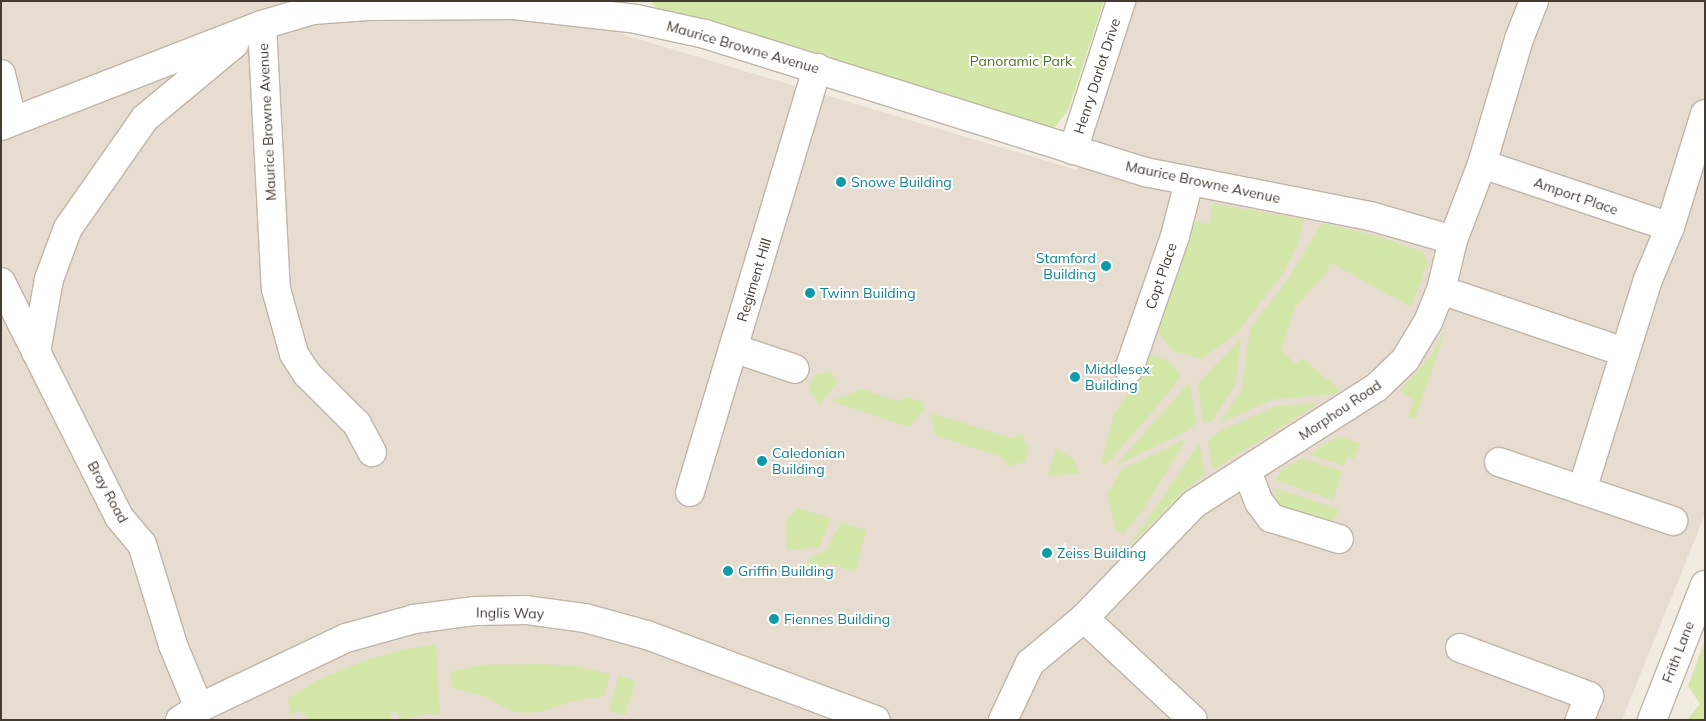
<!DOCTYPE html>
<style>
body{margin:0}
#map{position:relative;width:1706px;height:721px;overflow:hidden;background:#f1ebe2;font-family:Mulish,sans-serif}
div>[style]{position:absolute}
.residential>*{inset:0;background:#e6dcd0}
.green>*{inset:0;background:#d3e7a9;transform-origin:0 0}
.roads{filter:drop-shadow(1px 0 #c0b4a7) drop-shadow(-1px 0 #c0b4a7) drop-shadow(0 1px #c0b4a7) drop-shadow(0 -1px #c0b4a7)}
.minor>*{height:28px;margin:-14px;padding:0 14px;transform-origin:14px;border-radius:14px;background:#fff}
.dots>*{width:14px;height:14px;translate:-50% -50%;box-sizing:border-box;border:2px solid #fff;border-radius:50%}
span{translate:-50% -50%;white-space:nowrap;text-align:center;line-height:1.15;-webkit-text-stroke:4px #fff;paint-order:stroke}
.street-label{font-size:14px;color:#433a32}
.park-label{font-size:14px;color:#4d7525}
.culture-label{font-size:14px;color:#0d838f}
.left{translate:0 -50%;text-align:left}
.right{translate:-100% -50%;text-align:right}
.frame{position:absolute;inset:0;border:2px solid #433a32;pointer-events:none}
</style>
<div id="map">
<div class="residential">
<div style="clip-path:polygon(1px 1px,627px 1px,621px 34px,1077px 170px,1130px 1px,1705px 1px,1705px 514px,1622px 720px,1px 720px)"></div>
</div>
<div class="green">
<div style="clip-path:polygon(650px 1px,1104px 1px,1068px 110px,1051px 132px,659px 10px)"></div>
<div style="clip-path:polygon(1213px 204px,1304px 219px,1297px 246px,1283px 273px,1237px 333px,1201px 359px,1171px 350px,1155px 328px,1191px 221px,1209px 224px)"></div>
<div style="clip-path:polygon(1322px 223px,1380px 237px,1423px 252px,1428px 262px,1411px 307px,1331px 263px,1322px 278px,1295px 307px,1281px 350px,1296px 364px,1302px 358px,1340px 390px,1335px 394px,1274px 399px,1219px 423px,1242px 389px,1250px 328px,1288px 279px)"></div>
<div style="clip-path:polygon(1447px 326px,1415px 419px,1408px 416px,1414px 399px,1406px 396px,1402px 389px,1432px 354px)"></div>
<div style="clip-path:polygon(1241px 339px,1235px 385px,1212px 421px,1203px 423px,1198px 383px)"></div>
<div style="clip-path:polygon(1146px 354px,1168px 360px,1180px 375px,1169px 392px,1106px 465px,1103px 464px,1101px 462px,1114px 415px,1136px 379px)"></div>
<div style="clip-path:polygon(831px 372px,837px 382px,819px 404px,808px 389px,816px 374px)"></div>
<div style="clip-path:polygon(1187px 385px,1190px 385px,1196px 424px,1185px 432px,1115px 466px)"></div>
<div style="clip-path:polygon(862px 389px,897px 401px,905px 397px,923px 402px,924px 410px,909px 427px,831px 401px)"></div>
<div style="clip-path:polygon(1319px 403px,1212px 470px,1208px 441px,1220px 431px,1276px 406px)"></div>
<div style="clip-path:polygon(931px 413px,1012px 438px,1022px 434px,1029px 448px,1024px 462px,1007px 466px,1002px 457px,935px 435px)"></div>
<div style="clip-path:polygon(1339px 436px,1360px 444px,1354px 459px,1347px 457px,1344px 466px,1309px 454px)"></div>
<div style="clip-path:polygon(1186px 439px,1145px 507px,1123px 534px,1116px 529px,1107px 495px,1121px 470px)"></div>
<div style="clip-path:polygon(1199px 443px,1205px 474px,1187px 488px,1128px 548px)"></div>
<div style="clip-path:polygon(1056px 449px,1073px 458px,1080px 474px,1047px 476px)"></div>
<div style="clip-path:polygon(1302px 458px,1342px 471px,1333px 500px,1275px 480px,1281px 471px)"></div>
<div style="clip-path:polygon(1274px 488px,1338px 509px,1337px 515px,1334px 519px,1328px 521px,1280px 507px,1273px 499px,1278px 496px)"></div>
<div style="clip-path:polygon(797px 508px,831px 518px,819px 547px,787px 550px,786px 521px)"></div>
<div style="clip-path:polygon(841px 522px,866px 530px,855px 572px,826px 563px,820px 576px,805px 572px,809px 558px,826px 551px)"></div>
<div style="clip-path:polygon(1705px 640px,1705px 720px,1687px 720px,1700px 704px,1688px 686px)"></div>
<div style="clip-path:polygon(436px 644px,440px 715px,427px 714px,401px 720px,397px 711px,390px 713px,392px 720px,308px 720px,300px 710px,290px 715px,288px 698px,320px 679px,361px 662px,397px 651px)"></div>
<div style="clip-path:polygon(540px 664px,576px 666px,610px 674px,604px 696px,573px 701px,543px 711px,528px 713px,512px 711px,483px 696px,452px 687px,451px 672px,483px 665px)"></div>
<div style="left:619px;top:676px;width:17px;height:36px;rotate:17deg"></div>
</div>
<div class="roads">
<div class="minor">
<div style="left:262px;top:25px;width:264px;rotate:87deg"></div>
<div style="left:276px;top:289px;width:67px;rotate:74.5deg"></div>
<div style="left:294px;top:354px;width:24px;rotate:57deg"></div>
<div style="left:307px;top:374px;width:71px;rotate:45deg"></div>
<div style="left:357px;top:424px;width:32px;rotate:62deg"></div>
<div style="left:1px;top:74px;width:47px;rotate:76.6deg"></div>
<div style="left:1px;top:126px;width:280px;rotate:-21.2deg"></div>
<div style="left:262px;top:25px;width:53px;rotate:-16.4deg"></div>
<div style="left:313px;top:10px;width:54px;rotate:-4.2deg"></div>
<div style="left:367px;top:6px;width:147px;rotate:-0.4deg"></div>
<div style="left:514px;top:5px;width:123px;rotate:6.5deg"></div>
<div style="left:636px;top:19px;width:71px;rotate:12.3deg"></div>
<div style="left:705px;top:34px;width:461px;rotate:17.4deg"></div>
<div style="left:1145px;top:172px;width:229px;rotate:11.1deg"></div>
<div style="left:1370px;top:216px;width:86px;rotate:16.1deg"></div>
<div style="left:1073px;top:150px;width:157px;rotate:-72.1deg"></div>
<div style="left:1482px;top:164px;width:198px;rotate:18.5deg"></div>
<div style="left:1px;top:282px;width:263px;rotate:63.3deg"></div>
<div style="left:119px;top:517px;width:35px;rotate:50deg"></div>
<div style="left:142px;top:544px;width:106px;rotate:72.9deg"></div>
<div style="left:173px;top:645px;width:68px;rotate:67.6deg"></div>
<div style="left:1441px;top:290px;width:193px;rotate:18.7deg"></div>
<div style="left:733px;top:348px;width:65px;rotate:18.7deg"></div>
<div style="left:36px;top:352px;width:74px;rotate:-79.9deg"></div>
<div style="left:49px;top:279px;width:54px;rotate:-69.6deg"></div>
<div style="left:68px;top:228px;width:134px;rotate:-55deg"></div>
<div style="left:145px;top:118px;width:116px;rotate:-39.7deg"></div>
<div style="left:1129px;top:369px;width:141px;rotate:-70.9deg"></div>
<div style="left:1175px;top:236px;width:56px;rotate:-75.5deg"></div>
<div style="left:1499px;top:462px;width:184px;rotate:18.7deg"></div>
<div style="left:1247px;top:471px;width:33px;rotate:69deg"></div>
<div style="left:1259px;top:502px;width:20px;rotate:53deg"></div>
<div style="left:1271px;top:518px;width:71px;rotate:17.2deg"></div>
<div style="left:1582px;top:490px;width:218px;rotate:-72.6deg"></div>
<div style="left:1647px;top:282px;width:60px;rotate:-67.3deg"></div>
<div style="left:1670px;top:227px;width:118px;rotate:-72.8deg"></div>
<div style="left:690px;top:492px;width:443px;rotate:-73.3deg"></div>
<div style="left:1084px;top:618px;width:149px;rotate:43.1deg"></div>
<div style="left:1460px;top:648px;width:138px;rotate:20.4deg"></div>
<div style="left:1589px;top:696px;width:26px;rotate:111deg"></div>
<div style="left:180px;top:720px;width:22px;rotate:-32deg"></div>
<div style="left:199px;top:708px;width:163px;rotate:-25.5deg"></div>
<div style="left:346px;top:638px;width:71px;rotate:-15.6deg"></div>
<div style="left:414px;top:619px;width:62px;rotate:-7.5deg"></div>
<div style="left:475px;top:611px;width:51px;rotate:-1.1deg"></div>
<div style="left:526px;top:610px;width:60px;rotate:7.7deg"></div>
<div style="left:585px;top:618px;width:64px;rotate:15.3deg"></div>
<div style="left:647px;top:635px;width:244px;rotate:20.4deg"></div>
<div style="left:1003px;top:720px;width:63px;rotate:-64.7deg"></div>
<div style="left:1030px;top:663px;width:70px;rotate:-39.8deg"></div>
<div style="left:1084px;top:618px;width:158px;rotate:-46deg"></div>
<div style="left:1194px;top:504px;width:217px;rotate:-32.6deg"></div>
<div style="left:1377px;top:387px;width:39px;rotate:-44deg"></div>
<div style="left:1405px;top:360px;width:44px;rotate:-58.8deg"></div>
<div style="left:1428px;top:322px;width:35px;rotate:-68deg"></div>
<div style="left:1441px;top:290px;width:51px;rotate:-76.5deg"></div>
<div style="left:1453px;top:240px;width:81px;rotate:-69.1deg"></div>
<div style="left:1482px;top:164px;width:130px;rotate:-73.5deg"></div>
<div style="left:1519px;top:39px;width:41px;rotate:-68.5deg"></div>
<div style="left:1652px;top:720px;width:145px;rotate:-68.6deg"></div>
</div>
</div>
<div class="dots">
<div style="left:841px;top:182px;background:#0f9aa8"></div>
<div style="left:1106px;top:266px;background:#0f9aa8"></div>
<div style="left:810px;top:293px;background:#0f9aa8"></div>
<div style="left:1075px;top:377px;background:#0f9aa8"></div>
<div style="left:762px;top:461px;background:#0f9aa8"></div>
<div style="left:1047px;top:553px;background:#0f9aa8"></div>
<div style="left:728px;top:571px;background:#0f9aa8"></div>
<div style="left:774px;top:619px;background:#0f9aa8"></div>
</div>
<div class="street-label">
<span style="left:743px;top:47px;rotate:16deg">Maurice Browne Avenue</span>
<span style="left:1097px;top:76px;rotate:-72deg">Henry Darlot Drive</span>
<span style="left:267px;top:122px;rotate:-93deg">Maurice Browne Avenue</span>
<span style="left:1203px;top:182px;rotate:12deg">Maurice Browne Avenue</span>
<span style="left:1576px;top:196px;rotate:19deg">Amport Place</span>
<span style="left:1161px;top:276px;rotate:-71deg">Copt Place</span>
<span style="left:754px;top:280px;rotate:-73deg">Regiment Hill</span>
<span style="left:1340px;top:410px;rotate:-34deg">Morphou Road</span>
<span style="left:108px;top:492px;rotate:61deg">Bray Road</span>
<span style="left:510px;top:613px;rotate:1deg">Inglis Way</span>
<span style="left:1678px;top:652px;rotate:-69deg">Frith Lane</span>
</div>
<div class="park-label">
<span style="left:1021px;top:61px">Panoramic Park</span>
</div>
<div class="culture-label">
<span class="left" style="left:851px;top:182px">Snowe Building</span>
<span class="right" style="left:1096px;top:266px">Stamford<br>Building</span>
<span class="left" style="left:820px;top:293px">Twinn Building</span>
<span class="left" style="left:1085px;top:377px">Middlesex<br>Building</span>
<span class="left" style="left:772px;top:461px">Caledonian<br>Building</span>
<span class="left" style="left:1057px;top:553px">Zeiss Building</span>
<span class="left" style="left:738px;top:571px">Griffin Building</span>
<span class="left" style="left:784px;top:619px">Fiennes Building</span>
</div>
<div class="frame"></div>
</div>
